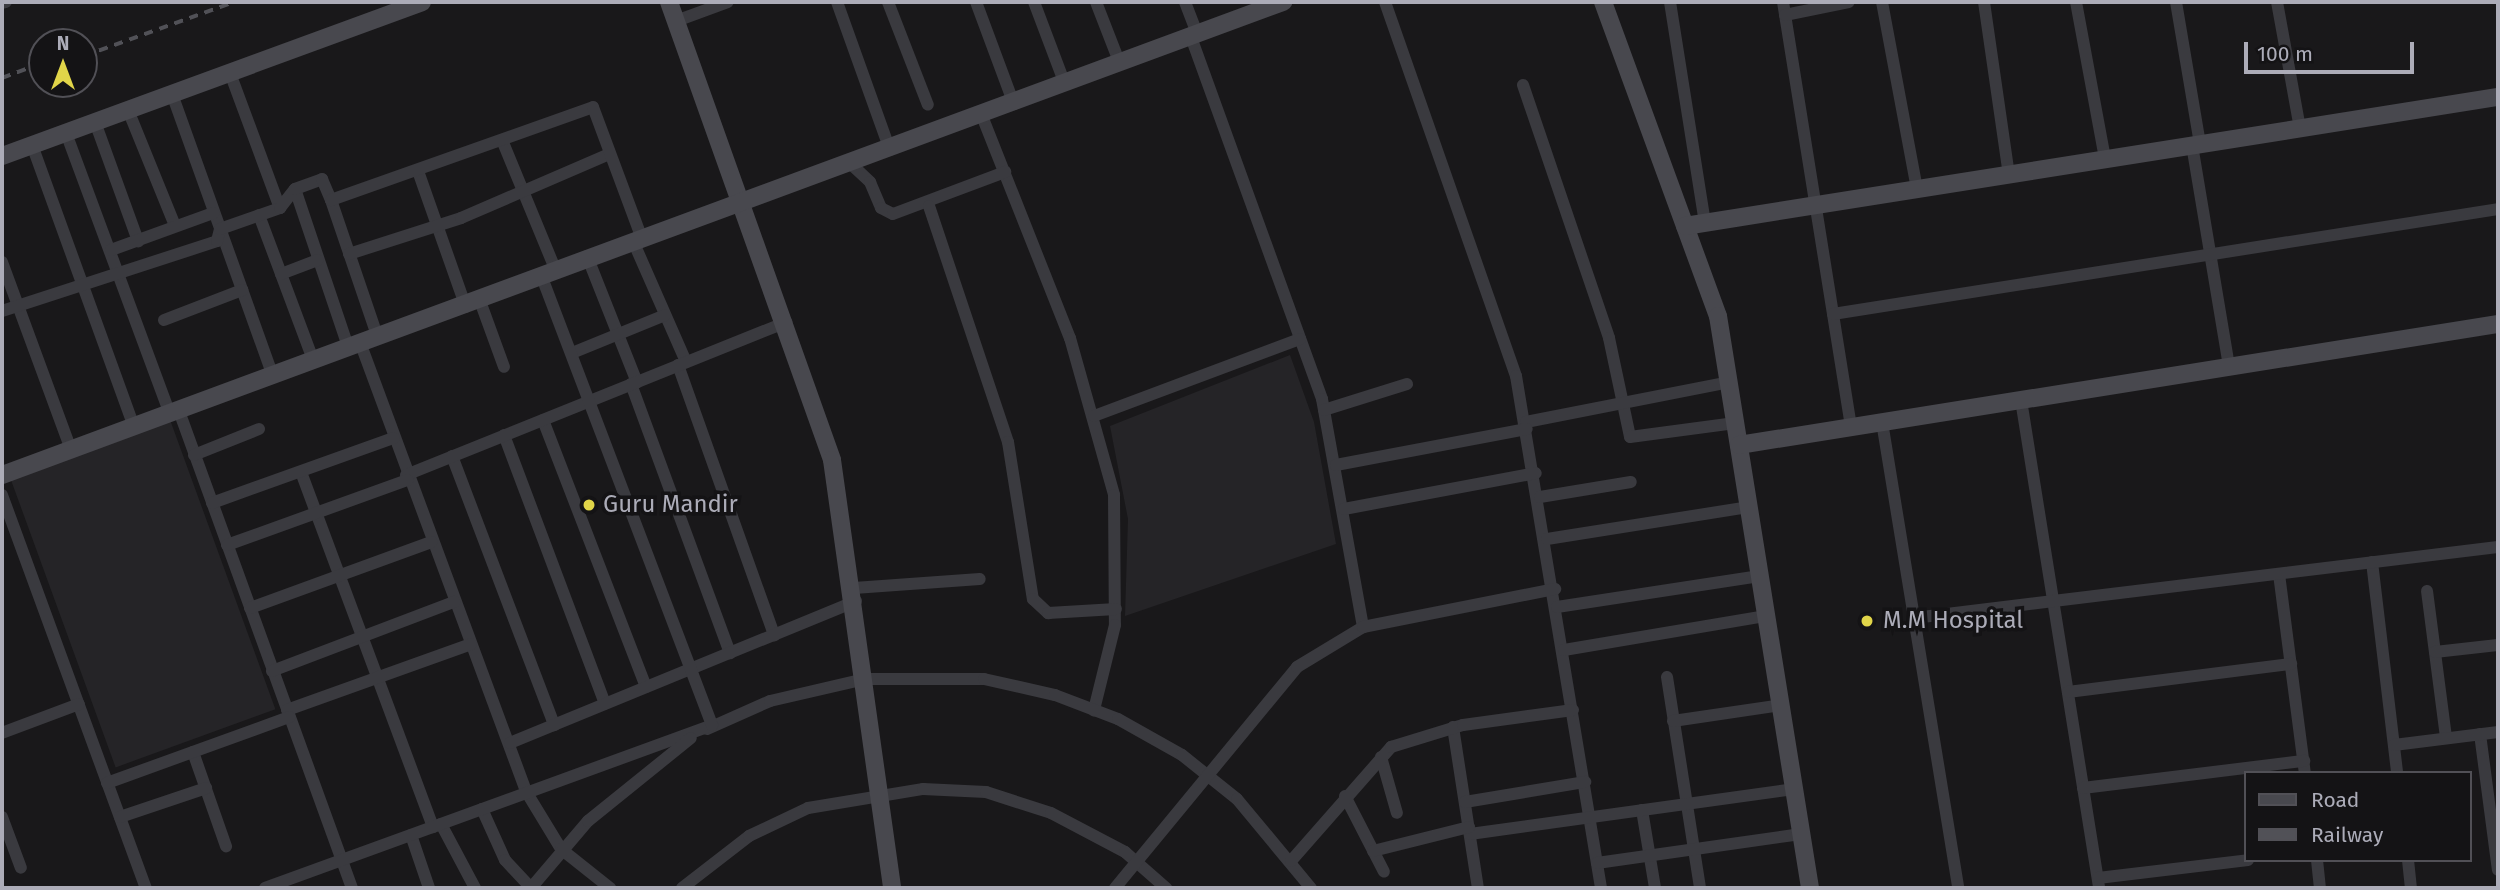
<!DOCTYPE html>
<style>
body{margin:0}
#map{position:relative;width:2500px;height:890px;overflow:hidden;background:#19181a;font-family:"Fira Sans",sans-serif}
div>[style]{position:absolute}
.built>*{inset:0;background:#252427;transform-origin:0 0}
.street>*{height:12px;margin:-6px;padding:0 6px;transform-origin:6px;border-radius:6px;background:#3a3a3f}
.secondary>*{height:18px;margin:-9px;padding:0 9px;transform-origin:9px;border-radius:9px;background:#48484e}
.rail>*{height:3.5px;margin-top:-1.75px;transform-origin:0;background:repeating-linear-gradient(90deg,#515157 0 9px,transparent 0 16px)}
.dots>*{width:19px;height:19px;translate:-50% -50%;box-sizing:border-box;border:4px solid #141315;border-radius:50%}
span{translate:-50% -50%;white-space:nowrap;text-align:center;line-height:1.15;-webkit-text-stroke:7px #141315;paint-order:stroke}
.poi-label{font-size:24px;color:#acacb8}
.left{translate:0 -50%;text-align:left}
.frame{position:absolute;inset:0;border:4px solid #acacb8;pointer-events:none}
.legend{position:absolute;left:2244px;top:771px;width:228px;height:91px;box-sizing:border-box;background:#141315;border:2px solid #515056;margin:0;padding:9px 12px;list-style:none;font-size:21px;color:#acacb8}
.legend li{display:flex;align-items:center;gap:14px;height:35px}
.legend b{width:35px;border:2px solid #515056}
.north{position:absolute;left:28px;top:28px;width:70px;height:70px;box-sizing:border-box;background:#141315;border:2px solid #515056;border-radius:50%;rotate:0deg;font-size:19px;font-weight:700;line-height:28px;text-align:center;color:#acacb8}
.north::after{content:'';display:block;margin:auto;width:24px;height:32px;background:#e1d549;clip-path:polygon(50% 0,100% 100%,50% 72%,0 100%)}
.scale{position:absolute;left:2244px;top:42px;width:170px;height:32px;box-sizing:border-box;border:4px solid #acacb8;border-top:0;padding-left:9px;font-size:21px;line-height:24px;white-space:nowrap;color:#acacb8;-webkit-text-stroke:5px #141315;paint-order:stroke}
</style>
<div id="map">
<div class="built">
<div style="clip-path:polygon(1290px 355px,1314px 422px,1336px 544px,1125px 616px,1128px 519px,1110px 426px)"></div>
<div style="left:169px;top:417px;width:311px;height:170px;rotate:70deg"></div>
</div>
<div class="street">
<div style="left:837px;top:2px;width:157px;rotate:70.3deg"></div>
<div style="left:888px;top:2px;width:110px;rotate:68.8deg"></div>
<div style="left:976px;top:2px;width:109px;rotate:69.6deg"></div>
<div style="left:1034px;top:2px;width:88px;rotate:69.3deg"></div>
<div style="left:1096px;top:2px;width:66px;rotate:68.8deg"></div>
<div style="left:1185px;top:2px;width:34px;rotate:69deg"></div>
<div style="left:1385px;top:2px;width:396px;rotate:70.7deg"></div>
<div style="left:1516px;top:376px;width:519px;rotate:80.57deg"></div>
<div style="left:1670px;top:2px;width:224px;rotate:81deg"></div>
<div style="left:1783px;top:2px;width:430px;rotate:80.9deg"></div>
<div style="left:1882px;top:2px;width:190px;rotate:79.4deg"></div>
<div style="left:1984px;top:2px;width:175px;rotate:81.8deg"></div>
<div style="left:2076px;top:2px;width:160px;rotate:79.5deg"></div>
<div style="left:2176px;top:2px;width:144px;rotate:80.4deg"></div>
<div style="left:2277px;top:2px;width:128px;rotate:79.7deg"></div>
<div style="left:2px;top:3px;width:4px;rotate:-14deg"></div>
<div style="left:1785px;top:15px;width:65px;rotate:-11.5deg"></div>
<div style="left:676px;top:21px;width:55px;rotate:-20.1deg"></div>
<div style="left:1191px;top:37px;width:385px;rotate:70.1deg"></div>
<div style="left:1322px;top:399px;width:232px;rotate:79.8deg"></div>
<div style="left:230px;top:73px;width:144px;rotate:69.7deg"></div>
<div style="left:1523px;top:85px;width:267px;rotate:71.2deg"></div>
<div style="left:1609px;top:338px;width:101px;rotate:78deg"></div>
<div style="left:1630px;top:437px;width:106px;rotate:-7.6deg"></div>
<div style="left:172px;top:94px;width:300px;rotate:70.3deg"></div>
<div style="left:128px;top:110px;width:125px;rotate:67.9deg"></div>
<div style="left:982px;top:116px;width:239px;rotate:68.4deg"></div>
<div style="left:1070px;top:338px;width:163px;rotate:74.3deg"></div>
<div style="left:1114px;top:495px;width:130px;rotate:89.6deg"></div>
<div style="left:1115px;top:625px;width:88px;rotate:103.9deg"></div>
<div style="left:95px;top:122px;width:127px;rotate:70.1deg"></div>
<div style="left:66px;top:133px;width:300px;rotate:69.7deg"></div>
<div style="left:502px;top:140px;width:142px;rotate:67.6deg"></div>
<div style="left:32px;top:145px;width:300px;rotate:70.1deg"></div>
<div style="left:2192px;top:145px;width:225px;rotate:80.5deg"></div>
<div style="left:852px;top:165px;width:25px;rotate:43deg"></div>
<div style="left:870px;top:182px;width:28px;rotate:67deg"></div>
<div style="left:881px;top:208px;width:13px;rotate:27deg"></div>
<div style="left:893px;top:214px;width:120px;rotate:-20.6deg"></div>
<div style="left:418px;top:171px;width:144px;rotate:70.6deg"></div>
<div style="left:295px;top:189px;width:169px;rotate:71.4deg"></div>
<div style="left:331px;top:200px;width:146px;rotate:71.2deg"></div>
<div style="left:929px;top:206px;width:249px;rotate:71.5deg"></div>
<div style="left:1008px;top:442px;width:159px;rotate:81deg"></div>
<div style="left:1033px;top:599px;width:21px;rotate:43deg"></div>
<div style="left:1048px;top:613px;width:68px;rotate:-3.4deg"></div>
<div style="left:259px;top:215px;width:157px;rotate:69.5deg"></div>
<div style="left:633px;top:241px;width:132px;rotate:66.3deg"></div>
<div style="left:111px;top:250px;width:109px;rotate:-19.9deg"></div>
<div style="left:349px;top:254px;width:118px;rotate:-17.8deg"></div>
<div style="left:461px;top:218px;width:159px;rotate:-23.3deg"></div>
<div style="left:587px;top:256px;width:136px;rotate:68.4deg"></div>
<div style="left:2px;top:262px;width:200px;rotate:69.8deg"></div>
<div style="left:281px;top:274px;width:39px;rotate:-21deg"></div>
<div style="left:480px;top:301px;width:70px;rotate:70deg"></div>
<div style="left:2px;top:311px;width:226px;rotate:-18deg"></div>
<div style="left:217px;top:241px;width:12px;rotate:-76deg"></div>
<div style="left:220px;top:229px;width:64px;rotate:-19.3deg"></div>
<div style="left:280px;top:208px;width:24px;rotate:-52deg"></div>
<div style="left:295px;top:189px;width:29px;rotate:-20deg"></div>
<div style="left:322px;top:179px;width:23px;rotate:67deg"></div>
<div style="left:331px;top:200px;width:278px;rotate:-19.5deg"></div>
<div style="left:593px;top:107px;width:141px;rotate:69.6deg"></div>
<div style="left:1833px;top:314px;width:673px;rotate:-8.97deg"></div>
<div style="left:164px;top:320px;width:84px;rotate:-21deg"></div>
<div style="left:361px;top:345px;width:478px;rotate:69.7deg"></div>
<div style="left:527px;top:793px;width:66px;rotate:58.7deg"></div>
<div style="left:561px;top:849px;width:63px;rotate:38.5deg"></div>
<div style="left:572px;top:353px;width:100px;rotate:-22.2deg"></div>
<div style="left:678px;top:365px;width:287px;rotate:70.4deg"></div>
<div style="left:631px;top:384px;width:287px;rotate:69.8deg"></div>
<div style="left:2021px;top:400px;width:494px;rotate:80.9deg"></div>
<div style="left:1324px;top:410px;width:87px;rotate:-17.4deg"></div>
<div style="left:179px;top:411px;width:507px;rotate:70.07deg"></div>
<div style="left:1094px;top:416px;width:220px;rotate:-20.5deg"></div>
<div style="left:543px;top:420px;width:286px;rotate:68.9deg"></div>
<div style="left:1526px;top:422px;width:207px;rotate:-11.1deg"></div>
<div style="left:1882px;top:422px;width:472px;rotate:80.7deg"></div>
<div style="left:504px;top:435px;width:287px;rotate:69.4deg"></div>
<div style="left:194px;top:455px;width:70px;rotate:-21.8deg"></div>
<div style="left:452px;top:456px;width:288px;rotate:69.2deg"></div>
<div style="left:1336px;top:465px;width:194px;rotate:-10.7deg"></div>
<div style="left:301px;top:472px;width:379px;rotate:69.6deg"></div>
<div style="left:406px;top:475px;width:410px;rotate:-21.9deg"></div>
<div style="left:2px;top:495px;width:419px;rotate:69.9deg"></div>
<div style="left:1540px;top:497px;width:92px;rotate:-9.4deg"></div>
<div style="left:212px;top:503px;width:193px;rotate:-19.7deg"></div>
<div style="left:1344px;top:509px;width:195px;rotate:-10.6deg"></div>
<div style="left:1547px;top:539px;width:205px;rotate:-9deg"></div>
<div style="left:227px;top:545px;width:192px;rotate:-19.8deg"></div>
<div style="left:2372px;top:562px;width:212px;rotate:83.2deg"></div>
<div style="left:2279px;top:574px;width:201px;rotate:82.6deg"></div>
<div style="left:854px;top:588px;width:126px;rotate:-4.1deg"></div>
<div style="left:2427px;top:591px;width:148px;rotate:82.6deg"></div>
<div style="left:1557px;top:607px;width:205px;rotate:-8.7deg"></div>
<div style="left:250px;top:608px;width:193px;rotate:-20deg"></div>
<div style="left:1914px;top:618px;width:588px;rotate:-6.93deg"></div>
<div style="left:1564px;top:650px;width:205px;rotate:-9.6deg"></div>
<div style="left:2435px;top:652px;width:63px;rotate:-6.3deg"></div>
<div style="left:272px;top:671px;width:195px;rotate:-20.8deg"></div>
<div style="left:1667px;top:677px;width:214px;rotate:81.1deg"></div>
<div style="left:2068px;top:692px;width:225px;rotate:-7.2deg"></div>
<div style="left:287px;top:710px;width:195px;rotate:-19.7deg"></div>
<div style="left:1673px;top:721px;width:109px;rotate:-8.4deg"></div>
<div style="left:1453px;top:727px;width:163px;rotate:81.2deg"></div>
<div style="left:707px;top:729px;width:69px;rotate:-24deg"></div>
<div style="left:770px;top:701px;width:98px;rotate:-13deg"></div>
<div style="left:865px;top:679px;width:119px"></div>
<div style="left:984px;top:679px;width:73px;rotate:12.7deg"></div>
<div style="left:1055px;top:695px;width:67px;rotate:20.9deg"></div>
<div style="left:1118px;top:719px;width:73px;rotate:29.4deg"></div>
<div style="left:1182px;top:755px;width:70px;rotate:38.7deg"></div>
<div style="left:1237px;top:799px;width:116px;rotate:50.3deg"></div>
<div style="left:2px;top:733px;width:82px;rotate:-20.6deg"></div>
<div style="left:2480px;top:734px;width:137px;rotate:82.5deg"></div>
<div style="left:510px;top:743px;width:374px;rotate:-22.3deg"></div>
<div style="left:2394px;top:745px;width:105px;rotate:-7.1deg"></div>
<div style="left:193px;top:752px;width:100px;rotate:70.7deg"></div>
<div style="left:1381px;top:757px;width:58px;rotate:74.1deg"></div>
<div style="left:107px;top:783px;width:194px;rotate:-19.9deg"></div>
<div style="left:2083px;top:788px;width:223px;rotate:-7deg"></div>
<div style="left:1345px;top:796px;width:85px;rotate:62.8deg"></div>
<div style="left:1465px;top:802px;width:122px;rotate:-9.5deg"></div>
<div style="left:482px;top:809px;width:56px;rotate:65.7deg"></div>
<div style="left:505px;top:860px;width:38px;rotate:47deg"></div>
<div style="left:1642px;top:810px;width:79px;rotate:80.5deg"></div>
<div style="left:2px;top:817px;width:54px;rotate:69.6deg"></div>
<div style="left:120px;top:817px;width:91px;rotate:-18.6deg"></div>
<div style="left:441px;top:824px;width:72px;rotate:62deg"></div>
<div style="left:1470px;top:834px;width:327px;rotate:-7.9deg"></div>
<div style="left:411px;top:835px;width:56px;rotate:71.2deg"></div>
<div style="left:1373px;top:851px;width:99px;rotate:-14deg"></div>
<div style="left:2317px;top:860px;width:28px;rotate:84deg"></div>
<div style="left:2408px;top:860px;width:28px;rotate:84deg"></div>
<div style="left:1291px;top:861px;width:152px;rotate:-48.7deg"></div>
<div style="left:1391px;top:747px;width:75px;rotate:-17deg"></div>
<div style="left:1463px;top:725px;width:111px;rotate:-7.8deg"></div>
<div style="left:1597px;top:863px;width:206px;rotate:-8.1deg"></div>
<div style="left:2098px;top:878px;width:151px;rotate:-6.8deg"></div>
<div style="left:265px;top:888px;width:476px;rotate:-20deg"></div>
<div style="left:712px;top:725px;width:477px;rotate:-110.8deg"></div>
<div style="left:531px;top:888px;width:88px;rotate:-49.6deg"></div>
<div style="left:588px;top:821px;width:132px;rotate:-38.9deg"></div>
<div style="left:682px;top:888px;width:85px;rotate:-37.8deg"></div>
<div style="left:749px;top:836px;width:65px;rotate:-25.4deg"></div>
<div style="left:808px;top:808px;width:117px;rotate:-9.4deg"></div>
<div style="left:923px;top:789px;width:63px;rotate:2.7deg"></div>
<div style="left:986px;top:792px;width:68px;rotate:17.9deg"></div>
<div style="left:1051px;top:813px;width:84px;rotate:27.8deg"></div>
<div style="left:1125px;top:852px;width:55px;rotate:41.3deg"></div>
<div style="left:1115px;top:888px;width:286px;rotate:-50.5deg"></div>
<div style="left:1297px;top:667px;width:77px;rotate:-31.2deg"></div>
<div style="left:1363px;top:627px;width:196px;rotate:-11.2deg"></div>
</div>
<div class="secondary">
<div style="left:669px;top:2px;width:486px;rotate:70.4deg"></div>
<div style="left:832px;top:460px;width:432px;rotate:82deg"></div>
<div style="left:1603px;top:2px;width:334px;rotate:69.9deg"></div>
<div style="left:1718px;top:316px;width:579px;rotate:80.86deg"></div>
<div style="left:2px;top:156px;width:447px;rotate:-20.1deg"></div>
<div style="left:1685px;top:226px;width:823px;rotate:-9.02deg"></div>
<div style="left:1739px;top:445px;width:769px;rotate:-9.06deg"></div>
<div style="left:2px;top:475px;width:1366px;rotate:-20.27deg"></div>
</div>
<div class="rail">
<div style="left:84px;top:56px;width:159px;rotate:-19.8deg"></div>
<div style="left:2px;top:78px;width:43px;rotate:-20.6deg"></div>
</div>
<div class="dots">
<div style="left:589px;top:505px;background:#e1d549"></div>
<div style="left:1867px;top:621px;background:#e1d549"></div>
</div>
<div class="poi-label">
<span class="left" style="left:603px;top:505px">Guru Mandir</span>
<span class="left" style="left:1883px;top:621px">M.M Hospital</span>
</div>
<div class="frame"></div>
<ul class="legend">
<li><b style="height:9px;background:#48484e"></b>Road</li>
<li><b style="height:9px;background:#515157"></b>Railway</li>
</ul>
<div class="north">N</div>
<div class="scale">100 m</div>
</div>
